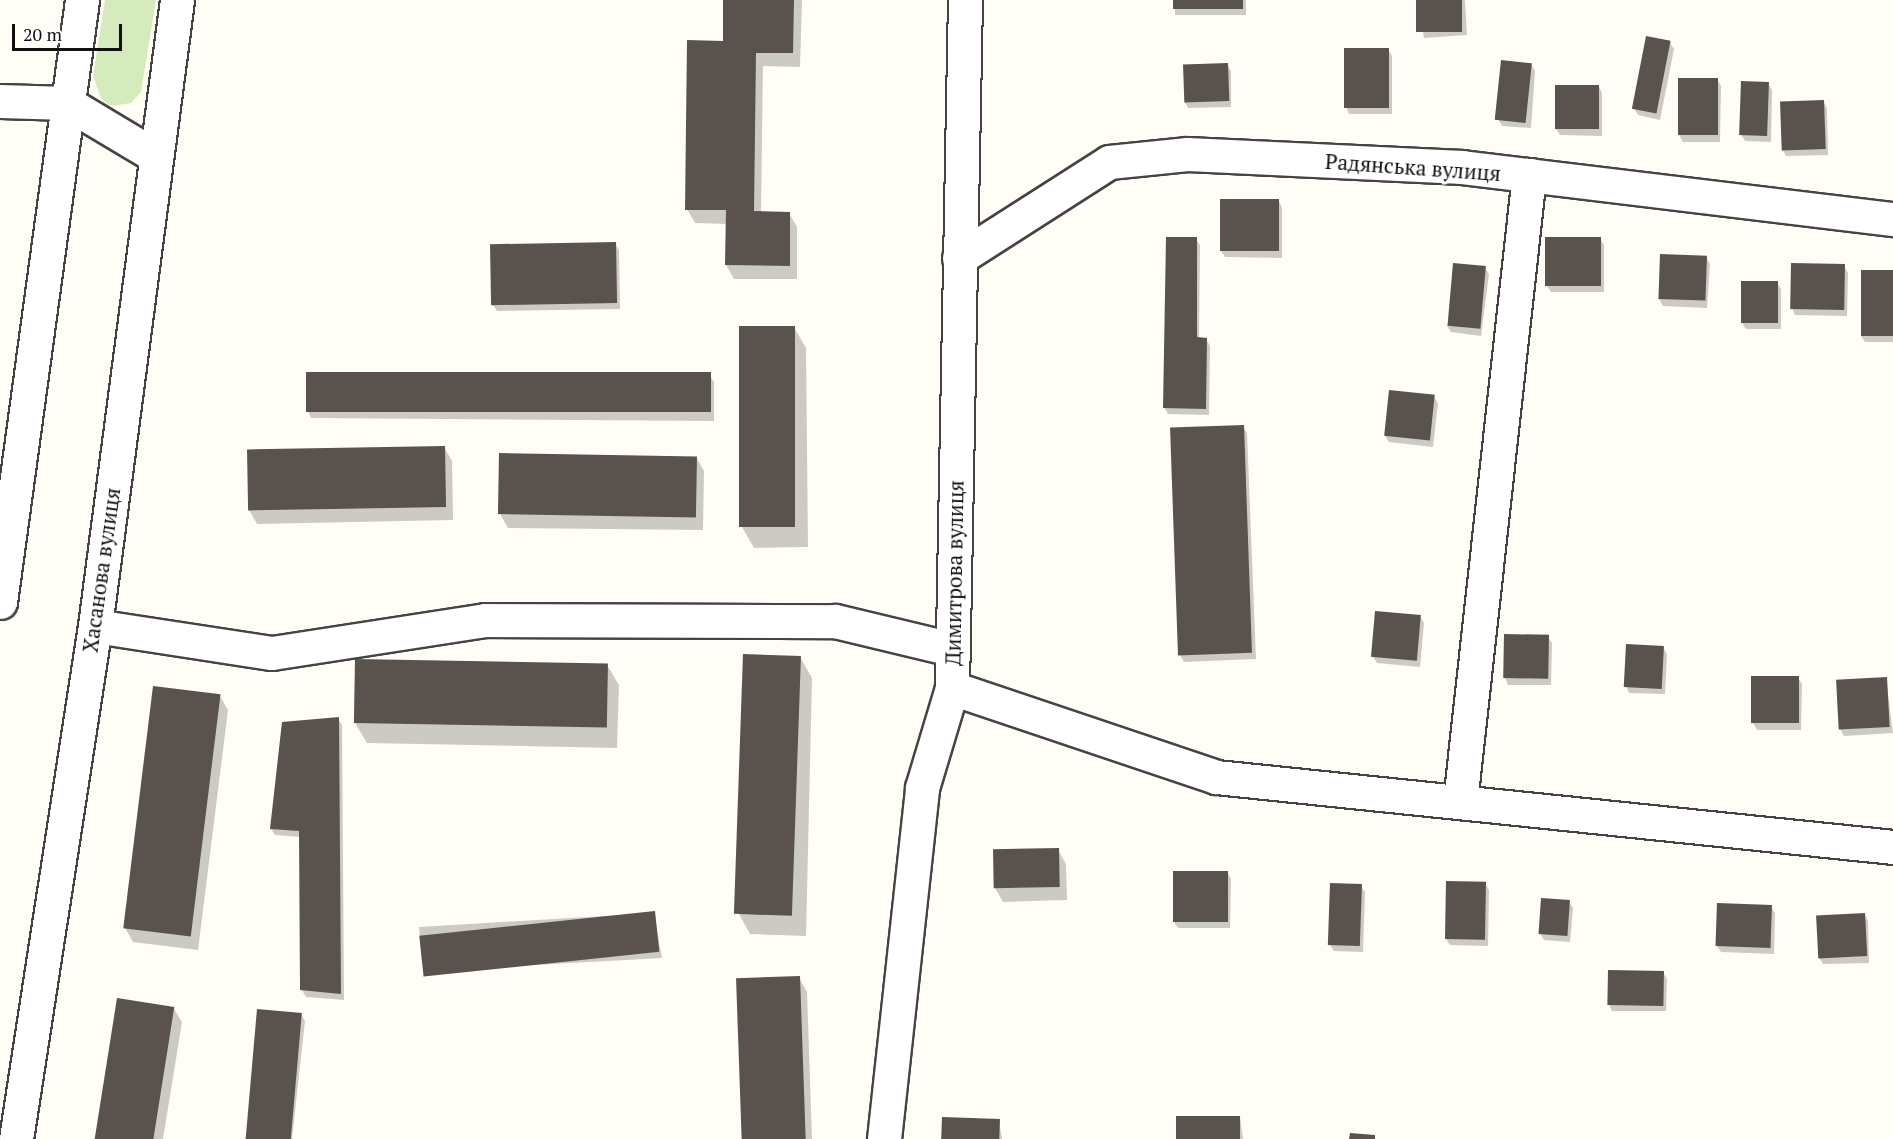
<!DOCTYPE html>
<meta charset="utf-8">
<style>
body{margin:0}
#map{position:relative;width:1893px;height:1139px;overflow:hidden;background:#fffdf5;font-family:"PT Serif",serif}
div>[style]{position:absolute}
.green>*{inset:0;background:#d5ebbd}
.shadow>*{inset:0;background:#0003;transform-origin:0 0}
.building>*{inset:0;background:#5a524d;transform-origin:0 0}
.roads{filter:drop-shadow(2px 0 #444) drop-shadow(-2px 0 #444) drop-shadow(0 2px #444) drop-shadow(0 -2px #444)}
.minor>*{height:33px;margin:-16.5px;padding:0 16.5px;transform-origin:16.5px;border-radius:16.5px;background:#fff}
span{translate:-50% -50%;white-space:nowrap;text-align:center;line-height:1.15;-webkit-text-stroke:6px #fff;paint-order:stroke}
.street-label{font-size:21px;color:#111}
.scale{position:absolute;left:12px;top:24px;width:110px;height:27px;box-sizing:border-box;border:3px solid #111;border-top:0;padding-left:8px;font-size:18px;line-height:21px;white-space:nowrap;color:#111;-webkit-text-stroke:4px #fff;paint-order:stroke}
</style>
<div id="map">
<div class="green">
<div style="clip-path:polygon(105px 0,156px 0,141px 92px,131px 103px,118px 105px,108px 105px,101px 98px,93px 76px)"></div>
</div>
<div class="shadow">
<div style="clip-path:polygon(725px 0,802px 0,800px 67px,763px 66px,761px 213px,789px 213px,797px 227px,797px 279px,734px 279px,726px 265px,727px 224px,695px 223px,687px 209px,724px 42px)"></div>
<div style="left:1175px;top:0;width:71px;height:15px"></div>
<div style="clip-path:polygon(1418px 0,1465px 0,1467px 35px,1424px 38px)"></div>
<div style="clip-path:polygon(1670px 43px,1674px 49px,1660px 120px,1638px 115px,1634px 108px)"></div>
<div style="clip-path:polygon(1388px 49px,1392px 56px,1392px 114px,1349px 114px,1346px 107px)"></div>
<div style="clip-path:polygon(1531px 64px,1535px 71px,1531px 128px,1502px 126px,1498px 119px)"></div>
<div style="clip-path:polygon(1227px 65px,1231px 71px,1231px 107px,1188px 108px,1185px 102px)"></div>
<div style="clip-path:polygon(1680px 79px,1717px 79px,1721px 86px,1720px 142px,1683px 142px,1679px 135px)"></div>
<div style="clip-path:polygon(1768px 83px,1772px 90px,1771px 142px,1745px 141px,1741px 134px)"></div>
<div style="clip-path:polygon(1599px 87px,1602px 93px,1602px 136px,1560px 135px,1556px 129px)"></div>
<div style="clip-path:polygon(1823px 101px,1827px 108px,1828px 155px,1786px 156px,1782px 149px)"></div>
<div style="clip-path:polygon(1279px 201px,1282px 208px,1282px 258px,1225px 257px,1221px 251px)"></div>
<div style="clip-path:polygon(1196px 239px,1200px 245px,1199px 339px,1206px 339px,1210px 346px,1209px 415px,1168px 414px,1164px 407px)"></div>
<div style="clip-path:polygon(1600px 239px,1604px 245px,1604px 292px,1551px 292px,1547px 286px)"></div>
<div style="clip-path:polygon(615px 244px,619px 250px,620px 309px,497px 311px,493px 305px)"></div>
<div style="clip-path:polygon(1706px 257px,1710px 264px,1707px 308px,1663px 306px,1659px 299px)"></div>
<div style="clip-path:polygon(1844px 266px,1848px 273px,1847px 316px,1795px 315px,1792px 308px)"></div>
<div style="clip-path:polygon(1485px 268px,1489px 274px,1481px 336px,1451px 332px,1447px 326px)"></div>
<div style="clip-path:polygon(1893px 272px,1893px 342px,1865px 342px,1861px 336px)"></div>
<div style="clip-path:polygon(1777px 283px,1781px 289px,1781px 329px,1746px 329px,1742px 323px)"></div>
<div style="clip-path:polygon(794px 327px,806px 348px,808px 547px,754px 548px,742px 527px)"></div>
<div style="clip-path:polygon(710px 376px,714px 382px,714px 421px,311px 418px,308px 411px)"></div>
<div style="clip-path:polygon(1434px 397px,1438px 403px,1433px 447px,1389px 442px,1385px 436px)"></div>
<div style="clip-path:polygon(1243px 427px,1247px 433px,1256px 659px,1184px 662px,1180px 655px)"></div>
<div style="clip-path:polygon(444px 447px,452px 461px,453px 520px,257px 524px,249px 510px)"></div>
<div style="clip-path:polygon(696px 457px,704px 471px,703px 530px,508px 528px,500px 514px)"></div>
<div style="clip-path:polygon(1420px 616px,1424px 623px,1420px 667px,1377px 663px,1373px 657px)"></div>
<div style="clip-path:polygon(1505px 636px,1548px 637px,1552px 643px,1551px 685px,1508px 685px,1505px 678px)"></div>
<div style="clip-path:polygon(1663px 647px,1667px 654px,1665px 694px,1629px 693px,1626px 686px)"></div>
<div style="clip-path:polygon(800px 657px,812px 678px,806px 936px,750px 934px,739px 914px)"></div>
<div style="clip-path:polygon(607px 665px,619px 685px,617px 748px,367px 743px,355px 723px)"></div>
<div style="clip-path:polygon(1798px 678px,1802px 684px,1801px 730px,1757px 730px,1753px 723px)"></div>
<div style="clip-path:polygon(1886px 679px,1893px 733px,1844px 736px,1840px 729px)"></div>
<div style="clip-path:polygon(220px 696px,228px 710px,198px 950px,133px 942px,125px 928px)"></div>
<div style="clip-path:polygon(338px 719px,342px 725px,344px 1000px,306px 997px,302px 990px,301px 837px,275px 835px,271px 829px)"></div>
<div style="clip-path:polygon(1058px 850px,1066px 864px,1067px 900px,1003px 902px,995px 888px,994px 851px)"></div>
<div style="clip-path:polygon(1227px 872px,1231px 879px,1230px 928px,1178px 928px,1174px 922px)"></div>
<div style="clip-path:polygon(1485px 883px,1489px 890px,1488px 946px,1450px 945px,1446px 939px)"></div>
<div style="clip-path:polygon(1361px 886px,1365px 892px,1363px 952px,1334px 951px,1330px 945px)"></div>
<div style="clip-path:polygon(1569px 902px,1573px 908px,1570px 942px,1544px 940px,1540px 933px)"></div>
<div style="clip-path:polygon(1771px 906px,1775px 913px,1774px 954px,1721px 952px,1717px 946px)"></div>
<div style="clip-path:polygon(654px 913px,662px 958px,426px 971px,422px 964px,419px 927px)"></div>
<div style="clip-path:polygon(1865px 915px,1868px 921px,1869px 963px,1823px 964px,1819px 957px)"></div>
<div style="clip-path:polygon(1663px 972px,1667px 979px,1666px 1011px,1612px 1011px,1609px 1004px)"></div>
<div style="clip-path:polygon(799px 978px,807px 992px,812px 1139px,743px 1139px)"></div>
<div style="clip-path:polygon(174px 1009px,182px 1022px,163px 1139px,95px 1139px)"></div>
<div style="clip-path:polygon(301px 1014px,305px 1021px,292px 1139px,245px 1139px)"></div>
<div style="clip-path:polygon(1240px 1117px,1243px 1139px,1177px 1139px)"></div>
<div style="clip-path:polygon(999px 1121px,1002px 1139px,942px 1139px)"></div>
</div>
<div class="building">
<div style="clip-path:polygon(723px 0,794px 0,793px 53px,756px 53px,754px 211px,790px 212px,790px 266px,725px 265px,726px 210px,685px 210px,687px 40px,723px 41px)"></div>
<div style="left:1173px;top:0;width:70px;height:9px"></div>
<div style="left:1416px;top:0;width:46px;height:32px"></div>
<div style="left:1646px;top:36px;width:25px;height:74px;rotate:11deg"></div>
<div style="left:1344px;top:48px;width:45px;height:60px"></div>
<div style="left:1501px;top:60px;width:31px;height:60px;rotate:6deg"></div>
<div style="left:1228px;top:63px;width:38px;height:45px;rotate:88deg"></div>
<div style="left:1678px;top:78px;width:40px;height:57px"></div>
<div style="left:1741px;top:81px;width:28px;height:54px;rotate:2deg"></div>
<div style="left:1555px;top:85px;width:44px;height:44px"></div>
<div style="left:1824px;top:100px;width:49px;height:44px;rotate:88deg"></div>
<div style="left:1220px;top:199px;width:59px;height:52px"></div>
<div style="clip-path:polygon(1166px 237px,1197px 237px,1197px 337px,1207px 338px,1206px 409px,1163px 408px)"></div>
<div style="left:1545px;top:237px;width:56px;height:49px"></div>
<div style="left:616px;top:242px;width:61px;height:126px;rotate:89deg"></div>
<div style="left:1660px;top:254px;width:47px;height:45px;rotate:2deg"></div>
<div style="left:1453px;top:263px;width:33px;height:63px;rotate:5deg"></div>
<div style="left:1791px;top:263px;width:54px;height:46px;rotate:1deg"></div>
<div style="left:1861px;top:270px;width:32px;height:66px"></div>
<div style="left:1741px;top:281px;width:37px;height:42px"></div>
<div style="left:739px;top:326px;width:56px;height:201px"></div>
<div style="left:306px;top:372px;width:405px;height:40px"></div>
<div style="left:1389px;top:390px;width:46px;height:46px;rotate:6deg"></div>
<div style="left:1244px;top:425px;width:228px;height:74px;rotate:88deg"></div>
<div style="left:445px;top:446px;width:61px;height:198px;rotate:89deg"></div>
<div style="left:499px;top:453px;width:198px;height:61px;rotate:1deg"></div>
<div style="left:1375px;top:611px;width:46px;height:46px;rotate:5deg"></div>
<div style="left:1504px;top:634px;width:45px;height:44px;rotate:1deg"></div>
<div style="left:1626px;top:644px;width:38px;height:43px;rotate:3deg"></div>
<div style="left:743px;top:654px;width:58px;height:260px;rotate:2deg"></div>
<div style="left:355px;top:659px;width:253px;height:64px;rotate:1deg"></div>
<div style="left:1751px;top:676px;width:48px;height:47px"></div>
<div style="left:1887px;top:677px;width:50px;height:51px;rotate:87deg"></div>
<div style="left:153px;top:686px;width:68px;height:244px;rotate:7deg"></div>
<div style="clip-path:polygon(339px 717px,341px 994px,300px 990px,299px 831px,270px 829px,282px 722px)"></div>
<div style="left:1059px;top:848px;width:39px;height:66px;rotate:89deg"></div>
<div style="left:1173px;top:871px;width:55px;height:51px"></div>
<div style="left:1446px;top:881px;width:40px;height:58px;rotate:1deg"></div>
<div style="left:1330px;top:883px;width:32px;height:62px;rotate:2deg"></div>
<div style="left:1541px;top:898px;width:29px;height:36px;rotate:4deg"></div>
<div style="left:1717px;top:903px;width:55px;height:43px;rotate:2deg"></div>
<div style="left:655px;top:911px;width:41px;height:237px;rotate:84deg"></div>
<div style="left:1865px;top:913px;width:43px;height:49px;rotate:87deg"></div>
<div style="left:1608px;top:970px;width:56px;height:35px;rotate:1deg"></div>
<div style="left:800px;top:976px;width:163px;height:64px;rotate:88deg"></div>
<div style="left:117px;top:998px;width:58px;height:143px;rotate:9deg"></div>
<div style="left:257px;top:1009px;width:45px;height:131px;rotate:5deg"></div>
<div style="left:1176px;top:1116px;width:64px;height:23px"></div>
<div style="left:942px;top:1117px;width:58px;height:22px;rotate:2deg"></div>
<div style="clip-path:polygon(1350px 1133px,1375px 1135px,1375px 1139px,1349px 1139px)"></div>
</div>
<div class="roads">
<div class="minor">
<div style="left:0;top:101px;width:67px;rotate:1.7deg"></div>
<div style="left:67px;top:103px;width:101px;rotate:30.9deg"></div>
<div style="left:959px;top:258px;width:178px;rotate:-32.6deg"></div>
<div style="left:1109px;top:162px;width:79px;rotate:-5.8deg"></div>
<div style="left:1188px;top:154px;width:274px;rotate:2.7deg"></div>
<div style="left:1462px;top:167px;width:434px;rotate:6.9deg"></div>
<div style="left:0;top:602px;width:608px;rotate:-82.24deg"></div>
<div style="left:95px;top:626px;width:179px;rotate:8.7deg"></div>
<div style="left:272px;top:653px;width:216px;rotate:-8.8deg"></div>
<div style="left:485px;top:620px;width:350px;rotate:0.2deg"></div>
<div style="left:835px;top:621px;width:120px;rotate:13.5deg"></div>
<div style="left:952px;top:688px;width:279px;rotate:18.6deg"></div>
<div style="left:1216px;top:777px;width:681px;rotate:5.9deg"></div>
<div style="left:1460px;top:802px;width:631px;rotate:-83.72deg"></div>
<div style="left:16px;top:1139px;width:519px;rotate:-81.25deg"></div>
<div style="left:95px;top:626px;width:631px;rotate:-82.54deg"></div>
<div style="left:884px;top:1139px;width:353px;rotate:-83.8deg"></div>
<div style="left:922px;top:788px;width:104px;rotate:-73.3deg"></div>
<div style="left:952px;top:688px;width:688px;rotate:-88.92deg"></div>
</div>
</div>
<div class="street-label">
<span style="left:1413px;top:167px;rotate:4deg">Радянська вулиця</span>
<span style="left:101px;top:570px;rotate:-82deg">Хасанова вулиця</span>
<span style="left:954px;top:573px;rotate:-89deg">Димитрова вулиця</span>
</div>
<div class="scale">20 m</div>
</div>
